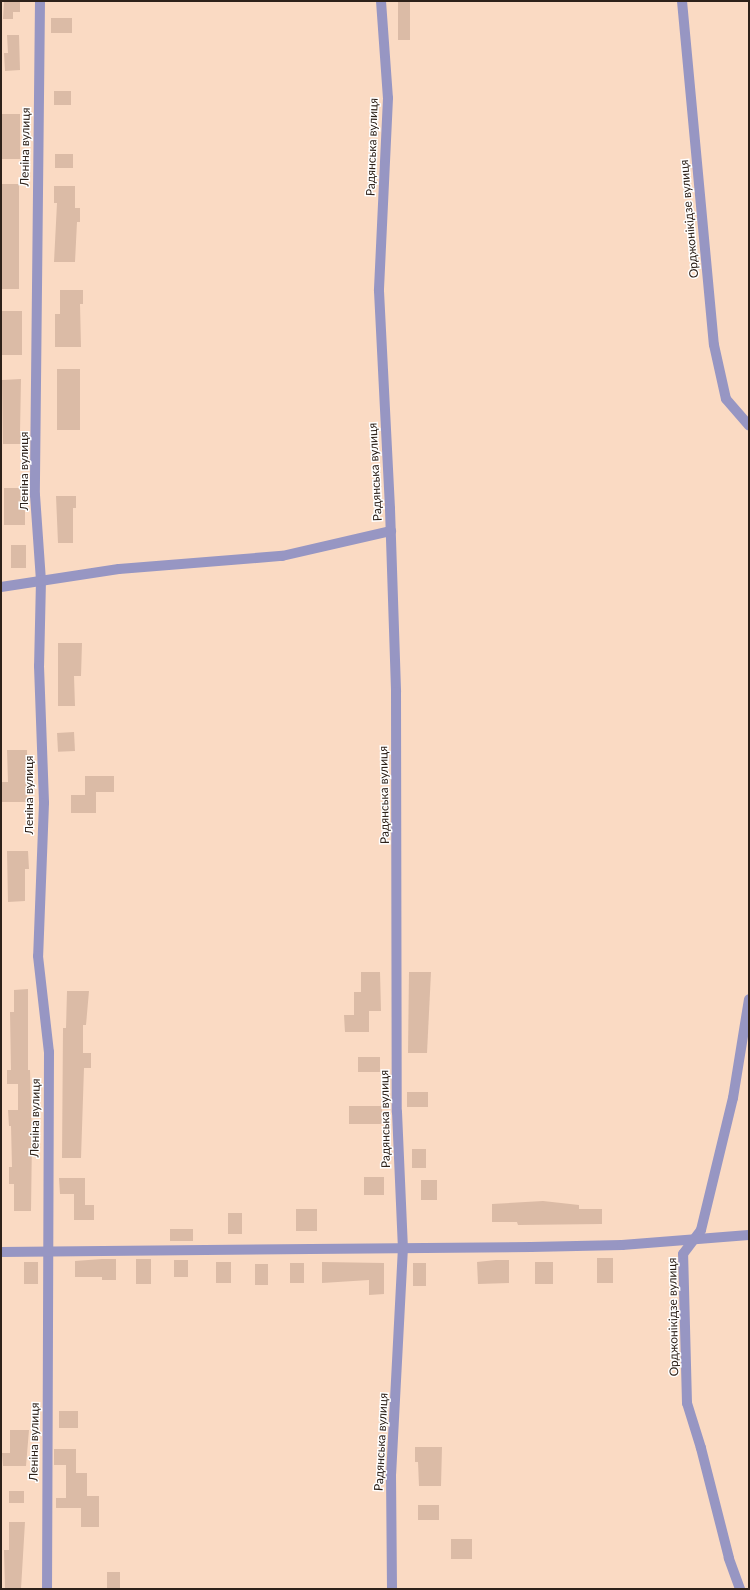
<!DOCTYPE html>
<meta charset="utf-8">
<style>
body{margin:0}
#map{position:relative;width:750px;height:1590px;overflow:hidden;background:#fadac3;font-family:Lato,sans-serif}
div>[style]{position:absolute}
.building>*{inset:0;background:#dbbba6;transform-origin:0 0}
.street>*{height:10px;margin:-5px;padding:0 5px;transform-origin:5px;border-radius:5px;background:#9796c3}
span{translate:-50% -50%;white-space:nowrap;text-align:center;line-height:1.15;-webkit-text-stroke:3px #fff;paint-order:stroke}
.street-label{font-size:12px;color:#2d2119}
.frame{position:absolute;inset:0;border:2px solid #2d2119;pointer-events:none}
</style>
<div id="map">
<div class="building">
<div style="clip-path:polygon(4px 1px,20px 1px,20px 12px,13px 12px,13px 19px,3px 19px)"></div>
<div style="left:398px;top:1px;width:12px;height:39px"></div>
<div style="left:51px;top:18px;width:21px;height:15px"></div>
<div style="clip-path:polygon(7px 35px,19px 35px,20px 70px,5px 71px,4px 53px,8px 53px)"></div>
<div style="left:54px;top:91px;width:17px;height:14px"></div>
<div style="left:20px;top:114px;width:45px;height:19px;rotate:90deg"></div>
<div style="left:55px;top:154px;width:18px;height:14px"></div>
<div style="left:1px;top:184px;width:18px;height:105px"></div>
<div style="clip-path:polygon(54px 186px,75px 186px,75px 208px,80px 208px,80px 222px,77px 222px,75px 262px,54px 262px,57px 203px,54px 203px)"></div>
<div style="clip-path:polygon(60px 290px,83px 290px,83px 304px,80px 304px,81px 347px,55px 347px,55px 314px,60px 314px)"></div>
<div style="left:1px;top:311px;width:21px;height:44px"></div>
<div style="left:57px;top:369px;width:23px;height:61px"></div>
<div style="clip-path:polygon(21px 379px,20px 432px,25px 432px,24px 444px,3px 444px,2px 380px)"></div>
<div style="left:4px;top:488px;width:21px;height:37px"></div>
<div style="clip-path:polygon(56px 496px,76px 496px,76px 508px,73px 508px,73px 543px,58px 543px)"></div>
<div style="left:11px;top:545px;width:15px;height:23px"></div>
<div style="clip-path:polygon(58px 643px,82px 643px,81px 676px,74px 676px,75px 706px,58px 706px)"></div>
<div style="left:74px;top:732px;width:19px;height:17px;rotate:87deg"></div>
<div style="clip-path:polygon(7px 750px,27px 750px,27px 802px,1px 802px,1px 782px,8px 782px)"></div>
<div style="clip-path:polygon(85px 776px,114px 776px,114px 792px,96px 792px,96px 813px,71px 813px,71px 795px,85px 795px)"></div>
<div style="clip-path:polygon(7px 851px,28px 851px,29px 869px,25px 869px,25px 901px,8px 902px)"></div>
<div style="clip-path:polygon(361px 972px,380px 972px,381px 1011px,369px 1011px,369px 1032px,345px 1032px,344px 1015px,354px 1015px,354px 992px,361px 992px)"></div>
<div style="clip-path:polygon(409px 972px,431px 972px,427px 1053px,408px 1053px)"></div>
<div style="clip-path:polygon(28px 989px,28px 1070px,30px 1070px,32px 1137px,31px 1211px,14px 1211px,14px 1184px,9px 1184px,9px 1167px,12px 1167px,11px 1126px,9px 1126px,8px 1110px,18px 1110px,18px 1084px,7px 1084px,7px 1070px,11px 1070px,10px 1012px,14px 1012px,14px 990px)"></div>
<div style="clip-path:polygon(67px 991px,89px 991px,86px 1025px,83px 1025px,83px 1053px,91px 1053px,91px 1068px,84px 1068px,81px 1158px,62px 1158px,63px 1028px,66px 1028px)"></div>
<div style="left:358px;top:1057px;width:22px;height:15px"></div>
<div style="left:407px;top:1092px;width:21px;height:15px"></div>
<div style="left:349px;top:1106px;width:33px;height:18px"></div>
<div style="left:412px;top:1149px;width:14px;height:19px"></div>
<div style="left:364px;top:1177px;width:20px;height:18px"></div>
<div style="clip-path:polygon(59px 1178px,85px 1178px,85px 1205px,94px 1205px,94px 1220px,74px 1220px,74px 1194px,60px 1194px)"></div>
<div style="left:421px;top:1180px;width:16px;height:20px"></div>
<div style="clip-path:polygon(543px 1201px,579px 1205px,579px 1209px,602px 1209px,602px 1224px,518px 1225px,517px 1222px,492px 1222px,492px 1204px)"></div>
<div style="left:317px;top:1209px;width:22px;height:21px;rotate:90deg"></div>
<div style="left:228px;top:1213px;width:14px;height:21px"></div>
<div style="left:170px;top:1229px;width:23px;height:12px"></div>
<div style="left:597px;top:1258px;width:16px;height:25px"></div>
<div style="clip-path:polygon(102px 1259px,116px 1259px,116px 1280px,102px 1280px,102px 1277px,75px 1277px,75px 1261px)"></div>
<div style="left:136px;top:1259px;width:15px;height:25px"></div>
<div style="left:174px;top:1260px;width:14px;height:17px"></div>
<div style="clip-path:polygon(496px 1260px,509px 1260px,509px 1283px,478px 1284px,477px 1262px)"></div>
<div style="left:24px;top:1262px;width:14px;height:22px"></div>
<div style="left:216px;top:1262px;width:15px;height:21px"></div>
<div style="clip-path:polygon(322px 1262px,384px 1263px,384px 1294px,369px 1295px,369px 1280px,322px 1283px)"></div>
<div style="left:535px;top:1262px;width:18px;height:22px"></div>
<div style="left:290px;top:1263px;width:14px;height:20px"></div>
<div style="left:413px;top:1263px;width:13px;height:23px"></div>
<div style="left:255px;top:1264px;width:13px;height:21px"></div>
<div style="left:59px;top:1411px;width:19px;height:17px"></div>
<div style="clip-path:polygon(10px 1430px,29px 1430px,26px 1466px,3px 1466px,2px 1453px,10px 1453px)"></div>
<div style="clip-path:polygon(415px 1447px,442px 1447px,441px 1486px,419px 1486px,418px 1462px,415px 1462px)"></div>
<div style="clip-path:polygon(54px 1449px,76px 1449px,76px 1473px,87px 1473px,87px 1496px,99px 1496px,99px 1527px,81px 1527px,81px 1508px,56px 1508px,56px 1498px,66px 1498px,66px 1465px,54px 1465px)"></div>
<div style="left:9px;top:1491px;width:15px;height:12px"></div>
<div style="left:418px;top:1505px;width:21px;height:15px"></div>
<div style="clip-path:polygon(9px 1522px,25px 1522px,21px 1589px,5px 1589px,4px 1550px,9px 1550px)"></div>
<div style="left:451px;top:1539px;width:21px;height:20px"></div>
<div style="left:107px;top:1572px;width:13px;height:17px"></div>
</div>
<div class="street">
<div style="left:40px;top:1px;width:494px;rotate:90.6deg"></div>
<div style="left:35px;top:495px;width:85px;rotate:86deg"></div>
<div style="left:41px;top:580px;width:86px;rotate:91.3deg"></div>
<div style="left:39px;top:666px;width:137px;rotate:87.9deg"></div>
<div style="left:44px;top:803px;width:153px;rotate:92.2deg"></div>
<div style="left:38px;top:956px;width:97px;rotate:83.5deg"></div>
<div style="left:49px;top:1052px;width:537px;rotate:90.21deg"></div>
<div style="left:381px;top:1px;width:97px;rotate:85.9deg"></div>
<div style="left:388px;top:98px;width:193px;rotate:92.7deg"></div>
<div style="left:379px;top:291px;width:218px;rotate:87.1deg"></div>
<div style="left:390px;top:509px;width:183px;rotate:88.1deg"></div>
<div style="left:396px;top:692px;width:420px;rotate:89.9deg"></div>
<div style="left:397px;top:1112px;width:135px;rotate:87.5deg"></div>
<div style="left:403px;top:1247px;width:227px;rotate:93deg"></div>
<div style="left:391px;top:1474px;width:115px;rotate:89.5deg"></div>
<div style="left:682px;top:1px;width:345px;rotate:84.7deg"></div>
<div style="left:714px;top:345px;width:55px;rotate:77.5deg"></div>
<div style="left:726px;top:399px;width:35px;rotate:49deg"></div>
<div style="left:1px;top:587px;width:119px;rotate:-8.7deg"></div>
<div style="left:119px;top:569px;width:164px;rotate:-4.6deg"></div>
<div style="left:282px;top:556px;width:112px;rotate:-12.9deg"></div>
<div style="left:1px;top:1252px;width:530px;rotate:-0.54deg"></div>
<div style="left:531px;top:1247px;width:91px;rotate:-1.3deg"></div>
<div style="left:622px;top:1245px;width:127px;rotate:-4.5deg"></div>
<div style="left:740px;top:1589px;width:33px;rotate:-110deg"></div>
<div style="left:729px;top:1558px;width:114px;rotate:-104.3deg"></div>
<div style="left:701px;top:1448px;width:47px;rotate:-107.3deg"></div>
<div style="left:687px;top:1403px;width:149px;rotate:-91.5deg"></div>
<div style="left:683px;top:1254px;width:30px;rotate:-53deg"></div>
<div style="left:701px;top:1230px;width:136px;rotate:-76.4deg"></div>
<div style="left:733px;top:1098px;width:100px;rotate:-80.8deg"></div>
</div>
<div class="street-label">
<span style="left:25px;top:147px;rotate:-89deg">Леніна вулиця</span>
<span style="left:372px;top:147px;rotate:-88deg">Радянська вулиця</span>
<span style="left:689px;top:219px;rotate:-95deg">Орджонікідзе вулиця</span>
<span style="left:24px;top:471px;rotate:-90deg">Леніна вулиця</span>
<span style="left:375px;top:472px;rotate:-93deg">Радянська вулиця</span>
<span style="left:29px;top:795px;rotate:-90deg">Леніна вулиця</span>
<span style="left:384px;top:795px;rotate:-91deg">Радянська вулиця</span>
<span style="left:35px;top:1118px;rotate:-89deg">Леніна вулиця</span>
<span style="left:385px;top:1119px;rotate:-91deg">Радянська вулиця</span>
<span style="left:673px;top:1317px;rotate:-91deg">Орджонікідзе вулиця</span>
<span style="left:34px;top:1442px;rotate:-89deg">Леніна вулиця</span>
<span style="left:381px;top:1442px;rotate:-87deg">Радянська вулиця</span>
</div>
<div class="frame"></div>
</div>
